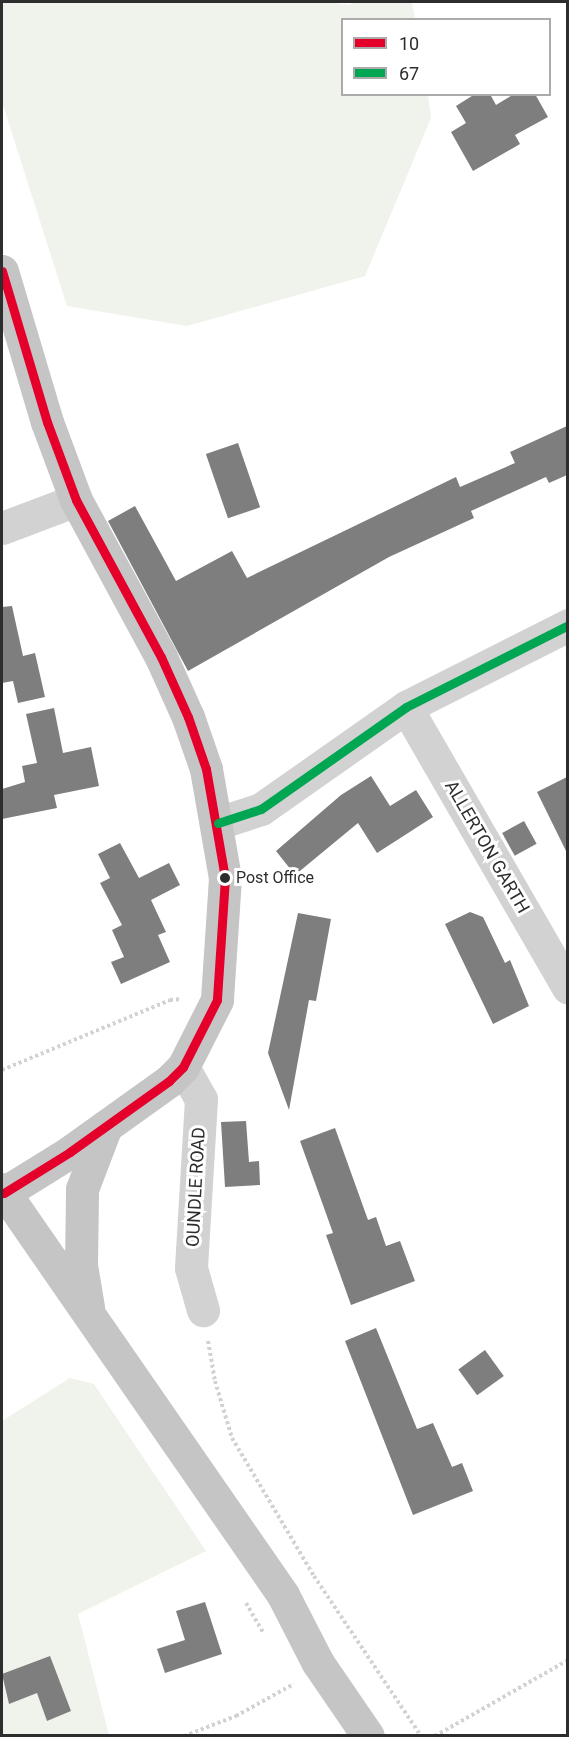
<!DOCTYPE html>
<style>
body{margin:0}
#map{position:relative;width:569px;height:1737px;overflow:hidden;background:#fff;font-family:Roboto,sans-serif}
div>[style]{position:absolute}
.green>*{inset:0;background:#f0f3ec}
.building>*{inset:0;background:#7e7e7e;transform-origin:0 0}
.path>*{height:4px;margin-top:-2px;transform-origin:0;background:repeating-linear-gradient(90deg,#d2d2d2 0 3px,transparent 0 6px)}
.minor>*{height:33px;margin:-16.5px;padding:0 16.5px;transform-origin:16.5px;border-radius:16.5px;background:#d2d2d2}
.major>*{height:33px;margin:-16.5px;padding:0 16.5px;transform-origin:16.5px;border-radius:16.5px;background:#c5c5c5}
.bus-1>*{height:9px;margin:-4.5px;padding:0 4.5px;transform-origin:4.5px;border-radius:4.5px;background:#e4002b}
.bus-2>*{height:9px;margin:-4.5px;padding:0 4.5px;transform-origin:4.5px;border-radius:4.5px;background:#00a651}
.dots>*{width:16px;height:16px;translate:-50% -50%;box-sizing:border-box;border:3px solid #fff;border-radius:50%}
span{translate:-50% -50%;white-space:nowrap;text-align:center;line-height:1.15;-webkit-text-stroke:6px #fff;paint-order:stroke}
.bus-label{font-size:16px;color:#2d2d2d}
.left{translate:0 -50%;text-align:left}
.street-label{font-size:18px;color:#2d2d2d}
.frame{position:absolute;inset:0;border:3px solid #2d2d2d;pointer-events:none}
.legend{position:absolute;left:341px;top:18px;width:210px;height:78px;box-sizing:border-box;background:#fff;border:2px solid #ababab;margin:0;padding:8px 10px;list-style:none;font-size:18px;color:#2d2d2d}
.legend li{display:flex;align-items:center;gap:12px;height:30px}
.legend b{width:30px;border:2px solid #ababab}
</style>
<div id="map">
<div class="green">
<div style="clip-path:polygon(2px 2px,325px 2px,351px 5px,350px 2px,412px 2px,415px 19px,342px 20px,342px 94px,428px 95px,431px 118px,365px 276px,187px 326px,67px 306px,2px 102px)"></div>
<div style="clip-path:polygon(70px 1378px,94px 1384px,206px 1551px,78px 1614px,109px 1735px,2px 1736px,2px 1421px)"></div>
</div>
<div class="building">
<div style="clip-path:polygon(475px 94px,490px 94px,496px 105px,514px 94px,535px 94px,548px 117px,515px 135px,520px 144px,473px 171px,451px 132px,466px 123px,456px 106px)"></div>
<div style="clip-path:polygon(567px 426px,567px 475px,549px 483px,546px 477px,471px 511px,474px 518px,389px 557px,188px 671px,108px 521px,135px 506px,176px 581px,232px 551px,247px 578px,456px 477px,460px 487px,515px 463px,510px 452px)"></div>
<div style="left:238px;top:443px;width:68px;height:34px;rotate:71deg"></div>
<div style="clip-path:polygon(12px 606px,23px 656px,35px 653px,45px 697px,18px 703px,13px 681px,2px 683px,2px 607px)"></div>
<div style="clip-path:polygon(54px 708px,63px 753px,91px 747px,99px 786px,54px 795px,57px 808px,2px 819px,2px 789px,25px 782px,22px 766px,37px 763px,26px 714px)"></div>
<div style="clip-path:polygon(371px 776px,390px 806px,416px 790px,433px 817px,377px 853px,358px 823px,295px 875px,276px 851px,341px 795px)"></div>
<div style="clip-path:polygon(567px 777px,567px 853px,537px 792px)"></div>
<div style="left:524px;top:821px;width:26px;height:25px;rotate:61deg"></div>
<div style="clip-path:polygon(120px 843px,139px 878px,169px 863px,180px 885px,151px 900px,166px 932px,158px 935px,170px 962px,121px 984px,111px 962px,124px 957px,112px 930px,122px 925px,100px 883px,110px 878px,98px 854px)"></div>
<div style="clip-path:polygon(470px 912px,483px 917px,505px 963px,510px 960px,529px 1006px,493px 1024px,445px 924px)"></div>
<div style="clip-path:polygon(298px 913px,331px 919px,316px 1001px,309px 1000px,289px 1110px,268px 1053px)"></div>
<div style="clip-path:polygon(246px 1121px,249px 1162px,259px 1161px,260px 1185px,225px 1187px,221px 1122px)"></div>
<div style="clip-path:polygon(335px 1128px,368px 1220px,376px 1217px,386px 1246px,400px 1241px,415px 1281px,351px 1305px,326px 1235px,333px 1233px,300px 1141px)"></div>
<div style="clip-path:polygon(376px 1328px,417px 1429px,433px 1423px,452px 1467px,462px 1463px,473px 1491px,413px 1515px,345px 1341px)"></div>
<div style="left:485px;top:1350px;width:32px;height:33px;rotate:54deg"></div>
<div style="clip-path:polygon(205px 1602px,222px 1654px,165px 1673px,157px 1649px,185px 1640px,176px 1611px)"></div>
<div style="clip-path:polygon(50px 1656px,71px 1711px,47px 1721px,37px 1693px,9px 1704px,2px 1674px)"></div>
</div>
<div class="path">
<div style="left:2px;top:1070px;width:182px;rotate:-22.6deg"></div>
<div style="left:170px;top:1000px;width:12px;rotate:-5deg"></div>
<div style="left:208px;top:1341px;width:41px;rotate:80.1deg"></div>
<div style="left:215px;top:1381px;width:59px;rotate:73.4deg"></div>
<div style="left:232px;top:1438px;width:161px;rotate:59.3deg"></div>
<div style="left:314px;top:1576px;width:192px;rotate:56.2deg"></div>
<div style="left:246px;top:1603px;width:34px;rotate:60deg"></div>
<div style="left:184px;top:1736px;width:56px;rotate:-21deg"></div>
<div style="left:236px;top:1716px;width:66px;rotate:-28.9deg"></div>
<div style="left:435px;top:1736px;width:153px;rotate:-29.7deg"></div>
</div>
<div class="minor">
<div style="left:2px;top:528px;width:79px;rotate:-20.7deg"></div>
<div style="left:406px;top:707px;width:324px;rotate:60deg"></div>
<div style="left:218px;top:823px;width:45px;rotate:-18deg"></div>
<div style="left:261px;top:809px;width:177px;rotate:-35.1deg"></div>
<div style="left:406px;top:707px;width:182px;rotate:-26.8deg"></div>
<div style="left:183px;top:1067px;width:37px;rotate:61deg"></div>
<div style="left:201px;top:1099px;width:169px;rotate:93.4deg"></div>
<div style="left:191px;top:1268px;width:44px;rotate:74.1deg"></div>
</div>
<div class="major">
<div style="left:2px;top:271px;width:158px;rotate:73.4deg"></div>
<div style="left:47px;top:422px;width:83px;rotate:69.6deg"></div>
<div style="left:76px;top:500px;width:179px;rotate:61.6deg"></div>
<div style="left:161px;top:657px;width:66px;rotate:65.8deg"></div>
<div style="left:188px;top:717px;width:55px;rotate:70.9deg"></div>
<div style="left:206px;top:769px;width:111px;rotate:80.1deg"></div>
<div style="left:225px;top:878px;width:122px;rotate:93.8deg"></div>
<div style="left:217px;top:1000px;width:75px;rotate:116.9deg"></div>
<div style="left:183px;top:1067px;width:20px;rotate:135deg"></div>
<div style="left:169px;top:1081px;width:122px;rotate:144.4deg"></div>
<div style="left:70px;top:1152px;width:78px;rotate:148.2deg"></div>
<div style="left:2px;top:1189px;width:494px;rotate:55.3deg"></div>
<div style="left:283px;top:1595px;width:76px;rotate:62.8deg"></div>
<div style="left:318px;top:1663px;width:88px;rotate:55.6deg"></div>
<div style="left:88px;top:1307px;width:43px;rotate:-99.5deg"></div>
<div style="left:81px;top:1265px;width:76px;rotate:-89.2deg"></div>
<div style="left:82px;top:1189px;width:67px;rotate:-69.1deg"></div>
</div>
<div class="bus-1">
<div style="left:2px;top:271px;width:158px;rotate:73.4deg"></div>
<div style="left:47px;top:422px;width:83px;rotate:69.6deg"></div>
<div style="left:76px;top:500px;width:179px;rotate:61.6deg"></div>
<div style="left:161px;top:657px;width:66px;rotate:65.8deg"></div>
<div style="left:188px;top:717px;width:55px;rotate:70.9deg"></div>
<div style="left:206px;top:769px;width:111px;rotate:80.1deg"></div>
<div style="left:225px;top:878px;width:122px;rotate:93.8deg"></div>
<div style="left:217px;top:1000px;width:75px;rotate:116.9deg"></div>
<div style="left:183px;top:1067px;width:20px;rotate:135deg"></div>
<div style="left:169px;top:1081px;width:122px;rotate:144.4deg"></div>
<div style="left:70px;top:1152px;width:78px;rotate:148.2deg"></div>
</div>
<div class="bus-2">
<div style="left:218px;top:823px;width:45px;rotate:-18deg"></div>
<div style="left:261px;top:809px;width:177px;rotate:-35.1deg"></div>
<div style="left:406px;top:707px;width:182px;rotate:-26.8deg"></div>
</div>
<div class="dots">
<div style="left:225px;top:878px;background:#2d2d2d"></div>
</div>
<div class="bus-label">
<span class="left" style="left:236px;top:878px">Post Office</span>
</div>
<div class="street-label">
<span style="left:487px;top:847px;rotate:60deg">ALLERTON GARTH</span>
<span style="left:196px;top:1187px;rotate:-87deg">OUNDLE ROAD</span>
</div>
<div class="frame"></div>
<ul class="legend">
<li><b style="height:8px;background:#e4002b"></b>10</li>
<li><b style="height:8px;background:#00a651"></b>67</li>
</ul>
</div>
